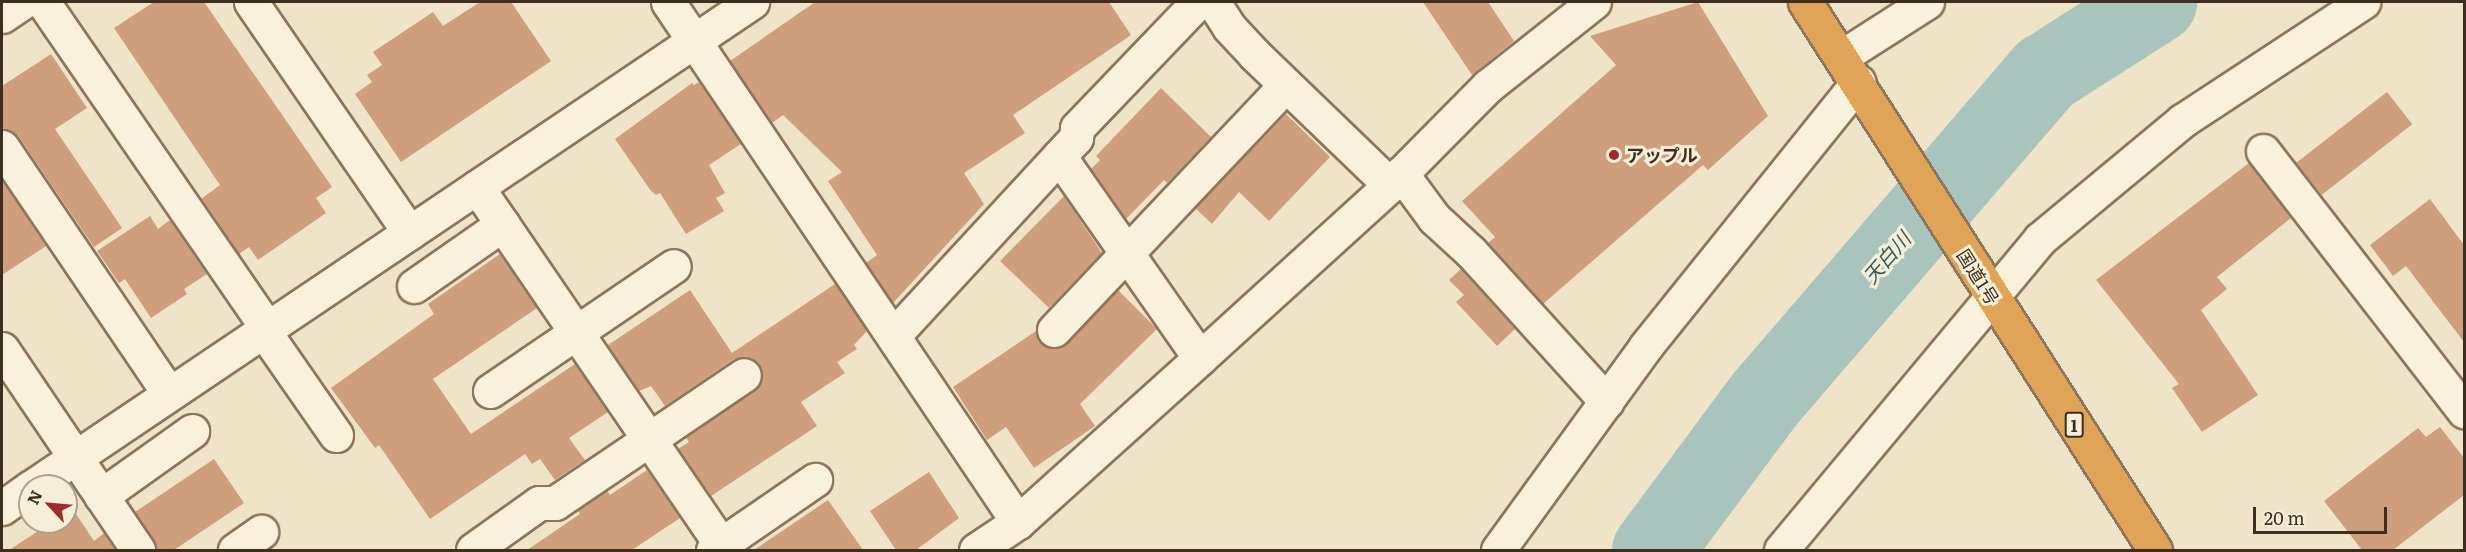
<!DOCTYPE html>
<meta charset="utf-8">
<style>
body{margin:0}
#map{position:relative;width:2466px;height:552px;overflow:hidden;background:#f0e4c8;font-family:Literata,"Noto Sans JP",serif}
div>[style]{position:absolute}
.river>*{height:81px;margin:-40.5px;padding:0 40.5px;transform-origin:40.5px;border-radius:40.5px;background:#a9c4bc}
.building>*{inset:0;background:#cf9f7d;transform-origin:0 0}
.roads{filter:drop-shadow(2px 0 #8d765c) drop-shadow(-2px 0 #8d765c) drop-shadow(0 2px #8d765c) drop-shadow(0 -2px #8d765c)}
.street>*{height:33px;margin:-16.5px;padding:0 16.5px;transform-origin:16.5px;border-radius:16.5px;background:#faf1dc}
.highway>*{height:33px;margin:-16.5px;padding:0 16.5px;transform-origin:16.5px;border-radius:16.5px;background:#e0a458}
.dots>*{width:16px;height:16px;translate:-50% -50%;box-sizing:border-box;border:3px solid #f7eed8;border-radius:50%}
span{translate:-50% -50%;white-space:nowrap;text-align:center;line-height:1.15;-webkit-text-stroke:6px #f7eed8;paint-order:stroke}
.shield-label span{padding:2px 4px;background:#f7eed8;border:2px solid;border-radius:4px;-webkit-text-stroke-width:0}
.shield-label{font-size:16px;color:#3d2e20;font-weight:700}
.poi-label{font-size:18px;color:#3d2e20;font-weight:700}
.left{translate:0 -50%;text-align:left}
.street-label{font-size:18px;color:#3d2e20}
.water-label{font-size:20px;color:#2f5d5a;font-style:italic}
.frame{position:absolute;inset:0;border:3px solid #3d2e20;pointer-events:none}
.north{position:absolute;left:18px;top:474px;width:60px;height:60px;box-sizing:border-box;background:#f7eed8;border:2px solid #ada18e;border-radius:50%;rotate:296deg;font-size:16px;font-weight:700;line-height:24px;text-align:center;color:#3d2e20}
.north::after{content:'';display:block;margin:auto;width:21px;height:27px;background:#9e2a2b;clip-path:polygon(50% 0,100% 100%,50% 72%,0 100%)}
.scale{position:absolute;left:2253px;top:507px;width:134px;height:27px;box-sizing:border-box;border:3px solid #3d2e20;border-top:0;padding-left:8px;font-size:18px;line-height:21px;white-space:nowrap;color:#3d2e20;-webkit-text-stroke:4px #f7eed8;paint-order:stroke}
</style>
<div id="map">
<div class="river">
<div style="left:1652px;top:550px;width:189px;rotate:-53.4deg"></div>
<div style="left:1765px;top:398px;width:429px;rotate:-49.3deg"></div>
<div style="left:2045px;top:73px;width:132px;rotate:-32.6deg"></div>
</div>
<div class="building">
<div style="clip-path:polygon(154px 2px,204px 2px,332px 187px,316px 198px,326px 213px,258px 260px,249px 247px,239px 254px,201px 199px,220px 185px,114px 28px)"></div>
<div style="clip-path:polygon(480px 2px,511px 2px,551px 61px,401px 162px,355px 94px,372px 82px,367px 75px,382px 65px,373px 52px,433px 12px,443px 26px)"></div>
<div style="clip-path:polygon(815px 2px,1109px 2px,1131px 35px,1013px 115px,1025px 133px,964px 173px,984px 204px,893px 303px,866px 263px,877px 255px,828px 181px,842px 172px,783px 115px,772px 123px,730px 61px)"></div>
<div style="clip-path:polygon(1423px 2px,1488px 2px,1514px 41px,1472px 75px)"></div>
<div style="clip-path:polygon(1698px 2px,1768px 116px,1708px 170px,1703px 165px,1543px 304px,1488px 243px,1495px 237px,1462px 201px,1616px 65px,1590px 36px)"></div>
<div style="clip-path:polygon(51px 54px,87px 108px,55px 129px,122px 228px,94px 247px,18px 136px,2px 128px,2px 86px)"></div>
<div style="clip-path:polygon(699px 82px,741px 144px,709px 165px,725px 193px,716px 198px,724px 211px,686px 234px,660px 193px,656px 195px,651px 191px,615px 139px,692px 83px,694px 85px)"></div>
<div style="clip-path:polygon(1161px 88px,1211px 137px,1167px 183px,1164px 180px,1126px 219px,1091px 169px,1100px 160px,1096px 156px)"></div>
<div style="left:2387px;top:92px;width:41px;height:115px;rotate:52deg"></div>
<div style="clip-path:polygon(1286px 114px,1330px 157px,1269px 221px,1239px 192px,1212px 224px,1195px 208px)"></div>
<div style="clip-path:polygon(2249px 163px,2291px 218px,2217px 277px,2227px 289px,2201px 310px,2258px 395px,2202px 432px,2172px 388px,2179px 384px,2096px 280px)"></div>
<div style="clip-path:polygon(2px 180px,46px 246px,2px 275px)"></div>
<div style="clip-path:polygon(1064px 196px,1102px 253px,1049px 308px,1000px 261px)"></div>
<div style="clip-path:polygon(2430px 199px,2464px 245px,2464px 342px,2406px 266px,2393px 276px,2370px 245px)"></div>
<div style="clip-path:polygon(150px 216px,158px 229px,170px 220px,207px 274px,184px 289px,187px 294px,151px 318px,125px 279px,119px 283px,97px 251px)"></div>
<div style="clip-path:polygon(500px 254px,537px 308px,433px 379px,471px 434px,575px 364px,608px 412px,569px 438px,585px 460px,555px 480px,540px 459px,532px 464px,525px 454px,430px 519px,379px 445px,375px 448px,331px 388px,434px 314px,428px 304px)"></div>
<div style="clip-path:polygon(1461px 269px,1515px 329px,1497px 346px,1456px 302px,1464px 295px,1449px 280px)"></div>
<div style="clip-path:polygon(835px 284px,867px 331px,854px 345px,857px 349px,837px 362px,845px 373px,801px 402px,817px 426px,711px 496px,678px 449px,689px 442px,686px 437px,755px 390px,761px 383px,760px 365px,752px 358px,734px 359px,665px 406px,651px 386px,639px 391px,608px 345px,690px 290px,732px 353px)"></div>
<div style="clip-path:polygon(1118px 290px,1157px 329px,1080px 404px,1095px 426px,1034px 468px,1006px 427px,987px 440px,953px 387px,1036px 331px,1042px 344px,1060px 348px)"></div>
<div style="clip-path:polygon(2440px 427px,2464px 458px,2464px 495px,2393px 550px,2362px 550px,2324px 501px,2418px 428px,2426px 437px)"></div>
<div style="clip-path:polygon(214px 459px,244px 503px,174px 550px,156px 550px,135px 512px)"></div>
<div style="clip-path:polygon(647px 470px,680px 518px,632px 550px,527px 550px,580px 514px,578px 510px,607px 490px,610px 495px)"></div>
<div style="clip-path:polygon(929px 472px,959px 518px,916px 550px,896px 550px,870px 511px)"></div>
<div style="clip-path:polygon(828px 500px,863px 550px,754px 550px)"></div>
<div style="clip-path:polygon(72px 508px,94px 541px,104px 533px,116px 550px,9px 550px,52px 522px,66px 522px,66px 512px)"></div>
</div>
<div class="roads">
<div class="street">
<div style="left:43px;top:2px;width:396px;rotate:55.5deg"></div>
<div style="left:251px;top:2px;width:280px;rotate:55.5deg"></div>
<div style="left:668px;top:2px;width:627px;rotate:56.06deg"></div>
<div style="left:1213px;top:2px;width:30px;rotate:57deg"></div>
<div style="left:1229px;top:27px;width:37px;rotate:47deg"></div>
<div style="left:1254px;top:54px;width:189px;rotate:43.9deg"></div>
<div style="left:2px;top:16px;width:25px;rotate:-34deg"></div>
<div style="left:1841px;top:57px;width:102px;rotate:-32.6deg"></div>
<div style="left:2px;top:147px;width:298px;rotate:55.9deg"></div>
<div style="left:2263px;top:151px;width:329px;rotate:52.3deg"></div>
<div style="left:1059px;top:156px;width:246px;rotate:55.1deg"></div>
<div style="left:1401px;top:173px;width:56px;rotate:53.7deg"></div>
<div style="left:1434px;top:218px;width:50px;rotate:42.6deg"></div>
<div style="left:1471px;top:252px;width:202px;rotate:47.8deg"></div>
<div style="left:477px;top:187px;width:440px;rotate:55.7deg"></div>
<div style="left:414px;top:286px;width:108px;rotate:-34.9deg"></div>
<div style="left:263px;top:330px;width:128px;rotate:55.2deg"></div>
<div style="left:1054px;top:330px;width:337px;rotate:-46.6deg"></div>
<div style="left:893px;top:336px;width:270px;rotate:-47.3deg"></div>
<div style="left:1076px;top:138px;width:10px;rotate:-84deg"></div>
<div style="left:1077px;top:128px;width:175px;rotate:-46.2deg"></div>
<div style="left:2px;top:349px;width:243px;rotate:55.9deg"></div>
<div style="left:490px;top:391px;width:222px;rotate:-34.2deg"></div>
<div style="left:33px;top:486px;width:867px;rotate:-33.95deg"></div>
<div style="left:101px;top:496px;width:112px;rotate:-35.5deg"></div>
<div style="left:2px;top:508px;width:34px;rotate:-36deg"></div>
<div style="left:235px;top:550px;width:32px;rotate:-35deg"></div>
<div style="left:473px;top:550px;width:81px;rotate:-35.5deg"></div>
<div style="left:539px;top:503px;width:16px"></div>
<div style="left:555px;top:503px;width:228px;rotate:-34.1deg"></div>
<div style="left:713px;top:550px;width:124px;rotate:-34.5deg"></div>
<div style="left:976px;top:550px;width:50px;rotate:-33.7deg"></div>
<div style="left:1018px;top:522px;width:245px;rotate:-42deg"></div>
<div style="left:1200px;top:358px;width:257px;rotate:-42.3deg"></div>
<div style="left:1390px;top:185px;width:139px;rotate:-45.3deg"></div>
<div style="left:1488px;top:86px;width:135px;rotate:-38.4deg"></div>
<div style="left:1498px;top:550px;width:252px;rotate:-54deg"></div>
<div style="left:1646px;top:346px;width:339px;rotate:-51.2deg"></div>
<div style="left:1781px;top:550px;width:405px;rotate:-50.2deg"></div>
<div style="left:2040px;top:239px;width:185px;rotate:-39.7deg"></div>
<div style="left:2182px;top:121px;width:217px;rotate:-33.3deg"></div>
</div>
<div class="highway">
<div style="left:1805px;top:2px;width:650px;rotate:57.43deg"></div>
</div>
</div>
<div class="dots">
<div style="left:1614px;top:155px;background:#9e2a2b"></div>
</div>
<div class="shield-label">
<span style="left:2074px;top:425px">1</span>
</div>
<div class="poi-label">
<span class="left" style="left:1626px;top:155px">アップル</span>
</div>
<div class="street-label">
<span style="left:1978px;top:277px;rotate:58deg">国道1号</span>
</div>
<div class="water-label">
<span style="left:1886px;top:257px;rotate:-49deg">天白川</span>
</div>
<div class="frame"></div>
<div class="north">N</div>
<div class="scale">20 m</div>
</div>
